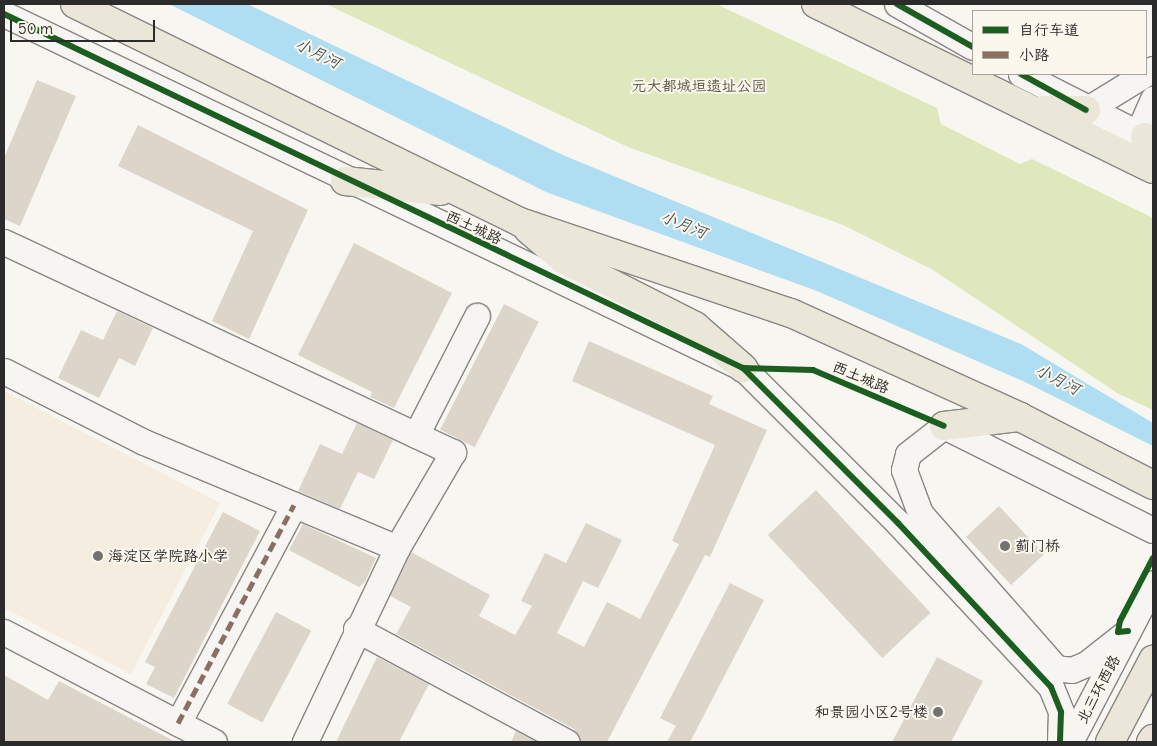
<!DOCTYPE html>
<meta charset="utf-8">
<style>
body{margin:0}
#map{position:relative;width:1157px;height:746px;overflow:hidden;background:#f8f6f0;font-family:Delius,"LXGW WenKai TC",sans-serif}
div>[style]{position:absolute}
.built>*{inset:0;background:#f5eddf}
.green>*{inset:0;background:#dfe8bc}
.water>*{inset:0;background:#afddf1}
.building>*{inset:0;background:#dcd6ca;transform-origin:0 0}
.roads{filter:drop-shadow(1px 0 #878684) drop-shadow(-1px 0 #878684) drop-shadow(0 1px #878684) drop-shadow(0 -1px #878684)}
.minor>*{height:25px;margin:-12.5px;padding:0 12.5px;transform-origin:12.5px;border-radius:12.5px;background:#f6f5f1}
.highway>*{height:28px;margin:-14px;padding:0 14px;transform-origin:14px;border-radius:14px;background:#eae7d8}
.quiet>*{height:5px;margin-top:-2.5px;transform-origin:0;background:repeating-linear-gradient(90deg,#8d6e63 0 10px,transparent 0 15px)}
.cycleway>*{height:6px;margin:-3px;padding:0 3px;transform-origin:3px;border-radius:3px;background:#1b5e20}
.dots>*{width:14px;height:14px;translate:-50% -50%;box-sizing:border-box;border:2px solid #fbf7ec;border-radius:50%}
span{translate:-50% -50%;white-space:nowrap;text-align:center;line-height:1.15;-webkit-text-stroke:4px #fbf7ec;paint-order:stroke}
.park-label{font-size:15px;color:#535844}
.street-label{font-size:15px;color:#2b2b2b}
.poi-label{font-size:15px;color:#2b2b2b}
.left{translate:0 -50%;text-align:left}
.right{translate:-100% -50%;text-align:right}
.water-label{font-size:16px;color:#44555d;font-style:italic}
.frame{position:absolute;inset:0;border:5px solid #2b2b2b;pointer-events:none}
.legend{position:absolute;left:972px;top:10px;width:175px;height:65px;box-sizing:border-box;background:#fbf7ec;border:1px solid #a8a59f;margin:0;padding:6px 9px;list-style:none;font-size:15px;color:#2b2b2b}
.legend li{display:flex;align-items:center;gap:10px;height:25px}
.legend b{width:25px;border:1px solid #a8a59f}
.scale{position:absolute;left:10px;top:20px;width:145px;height:22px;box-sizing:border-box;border:2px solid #2b2b2b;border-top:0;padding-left:6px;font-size:15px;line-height:18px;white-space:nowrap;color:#2b2b2b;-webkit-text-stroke:4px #fbf7ec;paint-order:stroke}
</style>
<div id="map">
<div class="built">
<div style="clip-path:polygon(4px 391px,220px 503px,131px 674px,4px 608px)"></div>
</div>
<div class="green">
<div style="clip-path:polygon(326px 4px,716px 4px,937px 108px,941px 124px,1020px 164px,1032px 159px,1153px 218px,1153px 410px,1117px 393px,933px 270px,843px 225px,628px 147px)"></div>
</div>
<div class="water">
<div style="clip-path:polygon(169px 4px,247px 4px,565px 156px,1021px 344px,1153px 423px,1153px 446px,1025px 382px,817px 291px,546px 192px)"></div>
</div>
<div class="building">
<div style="clip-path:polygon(37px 80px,76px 96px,20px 226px,4px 219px,4px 158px)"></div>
<div style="clip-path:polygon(138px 125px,308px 210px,249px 339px,212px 321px,253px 231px,118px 166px)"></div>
<div style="clip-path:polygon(354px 243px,452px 293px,394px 408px,370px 397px,372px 392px,298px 355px)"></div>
<div style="left:504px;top:304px;width:39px;height:141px;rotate:27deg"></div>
<div style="clip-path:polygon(117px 311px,153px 328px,135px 366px,119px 358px,99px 398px,58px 378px,81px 330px,103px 340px)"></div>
<div style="clip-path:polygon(589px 341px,713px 396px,709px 404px,767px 430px,710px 557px,705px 555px,607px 742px,581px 742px,574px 729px,396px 634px,411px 607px,390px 596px,411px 552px,490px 595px,479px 616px,515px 635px,532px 606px,521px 601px,545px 553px,566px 563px,586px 523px,622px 540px,598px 588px,583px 581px,557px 633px,584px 647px,607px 602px,640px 619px,679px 544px,672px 541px,715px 445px,572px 381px)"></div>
<div style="clip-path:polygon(357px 423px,393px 440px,374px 479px,358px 472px,340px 509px,298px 491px,320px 444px,342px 454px)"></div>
<div style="left:816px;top:490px;width:168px;height:66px;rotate:47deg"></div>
<div style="left:999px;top:506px;width:66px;height:45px;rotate:47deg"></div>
<div style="clip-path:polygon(223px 512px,260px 531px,174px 698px,146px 684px,155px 667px,145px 662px)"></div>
<div style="clip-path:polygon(303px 524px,376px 558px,365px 582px,359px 587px,289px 550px)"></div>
<div style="clip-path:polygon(730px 583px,764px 600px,690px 742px,667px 742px,676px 726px,660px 718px)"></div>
<div style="left:276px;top:612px;width:40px;height:104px;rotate:28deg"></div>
<div style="clip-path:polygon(377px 657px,429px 684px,399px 742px,336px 742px)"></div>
<div style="clip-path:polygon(937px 657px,983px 681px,951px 742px,892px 742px)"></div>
<div style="clip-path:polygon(4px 675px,48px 700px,59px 681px,176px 742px,4px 742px)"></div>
<div style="clip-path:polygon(516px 731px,537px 742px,511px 742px)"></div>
</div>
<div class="roads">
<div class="minor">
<div style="left:897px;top:4px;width:87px;rotate:29.5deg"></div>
<div style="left:4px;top:14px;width:819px;rotate:25.6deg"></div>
<div style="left:743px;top:368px;width:219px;rotate:45deg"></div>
<div style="left:898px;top:523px;width:224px;rotate:47deg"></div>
<div style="left:1051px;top:687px;width:27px;rotate:68deg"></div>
<div style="left:1061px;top:712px;width:30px;rotate:92deg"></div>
<div style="left:1021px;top:74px;width:148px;rotate:26.9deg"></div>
<div style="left:1086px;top:110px;width:79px;rotate:-31.5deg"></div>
<div style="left:1145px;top:137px;width:12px;rotate:-110deg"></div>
<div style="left:1141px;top:126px;width:30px;rotate:-66deg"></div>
<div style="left:4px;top:242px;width:496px;rotate:25.1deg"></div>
<div style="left:453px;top:452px;width:111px;rotate:120.3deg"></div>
<div style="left:397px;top:548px;width:215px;rotate:115.4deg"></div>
<div style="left:4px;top:371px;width:157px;rotate:26.9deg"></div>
<div style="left:144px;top:442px;width:274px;rotate:22.7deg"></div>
<div style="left:416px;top:435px;width:134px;rotate:-62.9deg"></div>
<div style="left:356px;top:629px;width:239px;rotate:28.2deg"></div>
<div style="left:1128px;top:631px;width:53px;rotate:141.8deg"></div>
<div style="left:1086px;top:664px;width:15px;rotate:157deg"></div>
<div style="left:1072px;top:670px;width:16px;rotate:-173deg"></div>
<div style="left:1056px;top:668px;width:206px;rotate:-131.3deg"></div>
<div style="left:920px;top:513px;width:46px;rotate:-110.4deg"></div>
<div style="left:904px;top:470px;width:16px;rotate:-76deg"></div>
<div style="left:908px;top:454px;width:46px;rotate:-37.9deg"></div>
<div style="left:944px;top:426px;width:233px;rotate:26.5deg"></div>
<div style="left:4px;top:632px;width:237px;rotate:27.6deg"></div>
<div style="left:178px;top:723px;width:247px;rotate:-62deg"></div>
<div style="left:1070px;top:742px;width:179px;rotate:-62.4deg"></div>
</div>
<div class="highway">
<div style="left:75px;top:4px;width:496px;rotate:26.1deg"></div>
<div style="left:520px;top:222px;width:286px;rotate:18.6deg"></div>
<div style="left:791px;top:313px;width:252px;rotate:24.4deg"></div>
<div style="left:1020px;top:417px;width:149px;rotate:27.1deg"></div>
<div style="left:816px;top:4px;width:375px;rotate:26.1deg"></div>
<div style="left:1043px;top:110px;width:43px"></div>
<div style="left:1145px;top:137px;width:12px;rotate:48deg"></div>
<div style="left:345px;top:181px;width:96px;rotate:6deg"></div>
<div style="left:528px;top:229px;width:46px;rotate:40.6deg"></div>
<div style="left:563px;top:259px;width:148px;rotate:26.9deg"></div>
<div style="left:695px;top:326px;width:64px;rotate:41.2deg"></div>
<div style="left:944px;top:426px;width:77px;rotate:-6.8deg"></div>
<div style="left:1110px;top:742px;width:93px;rotate:-62.3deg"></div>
<div style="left:1151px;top:742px;width:4px;rotate:-56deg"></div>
</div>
</div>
<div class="quiet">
<div style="left:178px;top:723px;width:247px;rotate:-62deg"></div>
</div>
<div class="cycleway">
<div style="left:897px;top:4px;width:87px;rotate:29.5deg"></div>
<div style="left:4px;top:14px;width:819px;rotate:25.6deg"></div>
<div style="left:743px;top:368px;width:70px;rotate:1.6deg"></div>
<div style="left:813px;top:370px;width:142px;rotate:23.1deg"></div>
<div style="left:1021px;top:74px;width:74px;rotate:29deg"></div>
<div style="left:743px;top:368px;width:219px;rotate:45deg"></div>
<div style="left:898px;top:523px;width:224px;rotate:47deg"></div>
<div style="left:1051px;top:687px;width:27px;rotate:68deg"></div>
<div style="left:1061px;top:712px;width:30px;rotate:92deg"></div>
<div style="left:1128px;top:631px;width:10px;rotate:174deg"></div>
<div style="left:1118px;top:632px;width:11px;rotate:-80deg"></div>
<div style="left:1120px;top:621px;width:71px;rotate:-62.4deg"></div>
</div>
<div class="dots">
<div style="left:1005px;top:546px;background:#737270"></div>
<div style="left:98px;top:556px;background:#737270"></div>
<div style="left:938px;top:712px;background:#737270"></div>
</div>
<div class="park-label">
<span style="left:699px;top:86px">元大都城垣遗址公园</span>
</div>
<div class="street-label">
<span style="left:474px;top:227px;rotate:25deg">西土城路</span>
<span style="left:861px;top:377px;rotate:23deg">西土城路</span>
<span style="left:1098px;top:689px;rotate:-62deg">北三环西路</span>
</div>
<div class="poi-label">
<span class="left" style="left:1015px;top:546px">蓟门桥</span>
<span class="left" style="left:108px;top:556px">海淀区学院路小学</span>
<span class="right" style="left:928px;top:712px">和景园小区2号楼</span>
</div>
<div class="water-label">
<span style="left:318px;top:53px;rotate:26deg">小月河</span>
<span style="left:684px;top:224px;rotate:22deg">小月河</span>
<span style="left:1058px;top:379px;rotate:27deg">小月河</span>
</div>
<div class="frame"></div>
<ul class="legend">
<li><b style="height:6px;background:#1b5e20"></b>自行车道</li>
<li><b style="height:6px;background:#8d6e63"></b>小路</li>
</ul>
<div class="scale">50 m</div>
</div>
